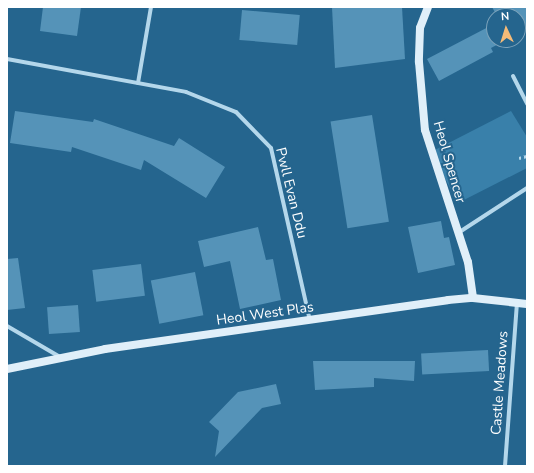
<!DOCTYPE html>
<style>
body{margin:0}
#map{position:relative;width:534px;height:473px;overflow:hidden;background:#25658e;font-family:"Nunito Sans",sans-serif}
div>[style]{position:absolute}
.green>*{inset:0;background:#3980aa}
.building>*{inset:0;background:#5593b8;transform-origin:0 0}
.path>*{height:2.5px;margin-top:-1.25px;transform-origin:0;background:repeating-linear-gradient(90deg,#b4d7eb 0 2px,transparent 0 5px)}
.street>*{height:4px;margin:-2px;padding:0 2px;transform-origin:2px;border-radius:2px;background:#b4d7eb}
.secondary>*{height:8px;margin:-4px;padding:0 4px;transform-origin:4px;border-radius:4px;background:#e0eff9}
span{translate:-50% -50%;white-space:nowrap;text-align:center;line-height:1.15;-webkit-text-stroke:4px #25658e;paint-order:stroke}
.street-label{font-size:14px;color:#fff}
.frame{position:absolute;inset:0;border:8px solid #fff;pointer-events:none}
.north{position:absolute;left:486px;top:8px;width:40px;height:40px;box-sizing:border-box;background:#25658e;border:1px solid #7ca3bb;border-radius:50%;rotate:356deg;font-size:11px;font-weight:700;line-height:16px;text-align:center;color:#fff}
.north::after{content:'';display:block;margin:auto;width:14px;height:18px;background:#f5bb78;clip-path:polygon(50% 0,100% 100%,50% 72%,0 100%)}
</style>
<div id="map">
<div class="green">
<div style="clip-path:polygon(511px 111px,527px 137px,527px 168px,458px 203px,431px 152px)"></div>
</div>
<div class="building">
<div style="clip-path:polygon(43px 7px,81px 7px,77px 36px,40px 31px)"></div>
<div style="clip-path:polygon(332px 7px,402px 7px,405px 59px,335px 68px)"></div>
<div style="clip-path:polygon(492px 7px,527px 7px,527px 28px,518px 33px,518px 16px,497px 16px)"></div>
<div style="left:242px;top:10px;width:58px;height:30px;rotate:5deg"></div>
<div style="clip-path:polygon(494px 24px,494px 40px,506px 40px,491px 48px,493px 52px,439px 81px,427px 59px)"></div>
<div style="clip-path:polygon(15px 111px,93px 122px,94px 119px,174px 146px,179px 138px,225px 167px,206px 198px,144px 160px,141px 170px,72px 147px,71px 152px,10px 143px)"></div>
<div style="left:372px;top:115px;width:108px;height:42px;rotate:81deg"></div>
<div style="clip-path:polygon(441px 221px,444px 238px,449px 237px,455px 265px,418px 273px,408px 227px)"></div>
<div style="clip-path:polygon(258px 227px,266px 260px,273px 259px,281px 300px,240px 309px,230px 261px,204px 267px,198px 241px)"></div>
<div style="clip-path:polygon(18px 258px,25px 308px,7px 310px,7px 259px)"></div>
<div style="left:141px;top:264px;width:32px;height:49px;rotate:83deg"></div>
<div style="left:195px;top:272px;width:44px;height:45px;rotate:79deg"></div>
<div style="left:78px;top:305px;width:27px;height:31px;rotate:86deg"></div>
<div style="left:488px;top:350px;width:21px;height:67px;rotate:87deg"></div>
<div style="clip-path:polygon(313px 361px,415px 361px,414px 381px,374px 378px,374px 387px,315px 390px)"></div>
<div style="clip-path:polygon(276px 384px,281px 404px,262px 408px,215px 457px,219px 431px,209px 422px,238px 392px)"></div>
</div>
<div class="path">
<div style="left:519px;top:158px;width:8px;rotate:-14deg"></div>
</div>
<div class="street">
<div style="left:7px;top:59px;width:182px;rotate:10.4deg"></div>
<div style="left:186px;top:92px;width:54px;rotate:21.8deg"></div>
<div style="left:236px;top:112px;width:50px;rotate:45.8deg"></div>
<div style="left:271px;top:148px;width:177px;rotate:77.3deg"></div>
<div style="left:513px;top:76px;width:31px;rotate:63deg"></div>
<div style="left:138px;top:83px;width:77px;rotate:-80.3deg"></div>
<div style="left:458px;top:233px;width:82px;rotate:-33.1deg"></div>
<div style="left:7px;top:326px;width:61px;rotate:30.3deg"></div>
<div style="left:505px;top:466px;width:163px;rotate:-85.8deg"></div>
</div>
<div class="secondary">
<div style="left:428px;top:7px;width:22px;rotate:111deg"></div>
<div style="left:420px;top:28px;width:34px;rotate:92deg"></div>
<div style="left:419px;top:62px;width:68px;rotate:85deg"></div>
<div style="left:425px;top:130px;width:139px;rotate:72deg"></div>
<div style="left:468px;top:262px;width:36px;rotate:82deg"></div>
<div style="left:7px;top:369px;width:100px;rotate:-11.5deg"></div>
<div style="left:105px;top:349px;width:346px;rotate:-8.1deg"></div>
<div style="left:448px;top:300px;width:25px;rotate:-5deg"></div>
<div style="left:473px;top:298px;width:54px;rotate:6.3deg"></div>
</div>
<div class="street-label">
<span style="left:449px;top:162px;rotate:74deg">Heol Spencer</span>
<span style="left:291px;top:193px;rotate:76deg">Pwll Evan Ddu</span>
<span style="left:265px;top:314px;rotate:-8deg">Heol West Plas</span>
<span style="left:500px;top:383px;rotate:-86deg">Castle Meadows</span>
</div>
<div class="frame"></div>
<div class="north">N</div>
</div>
